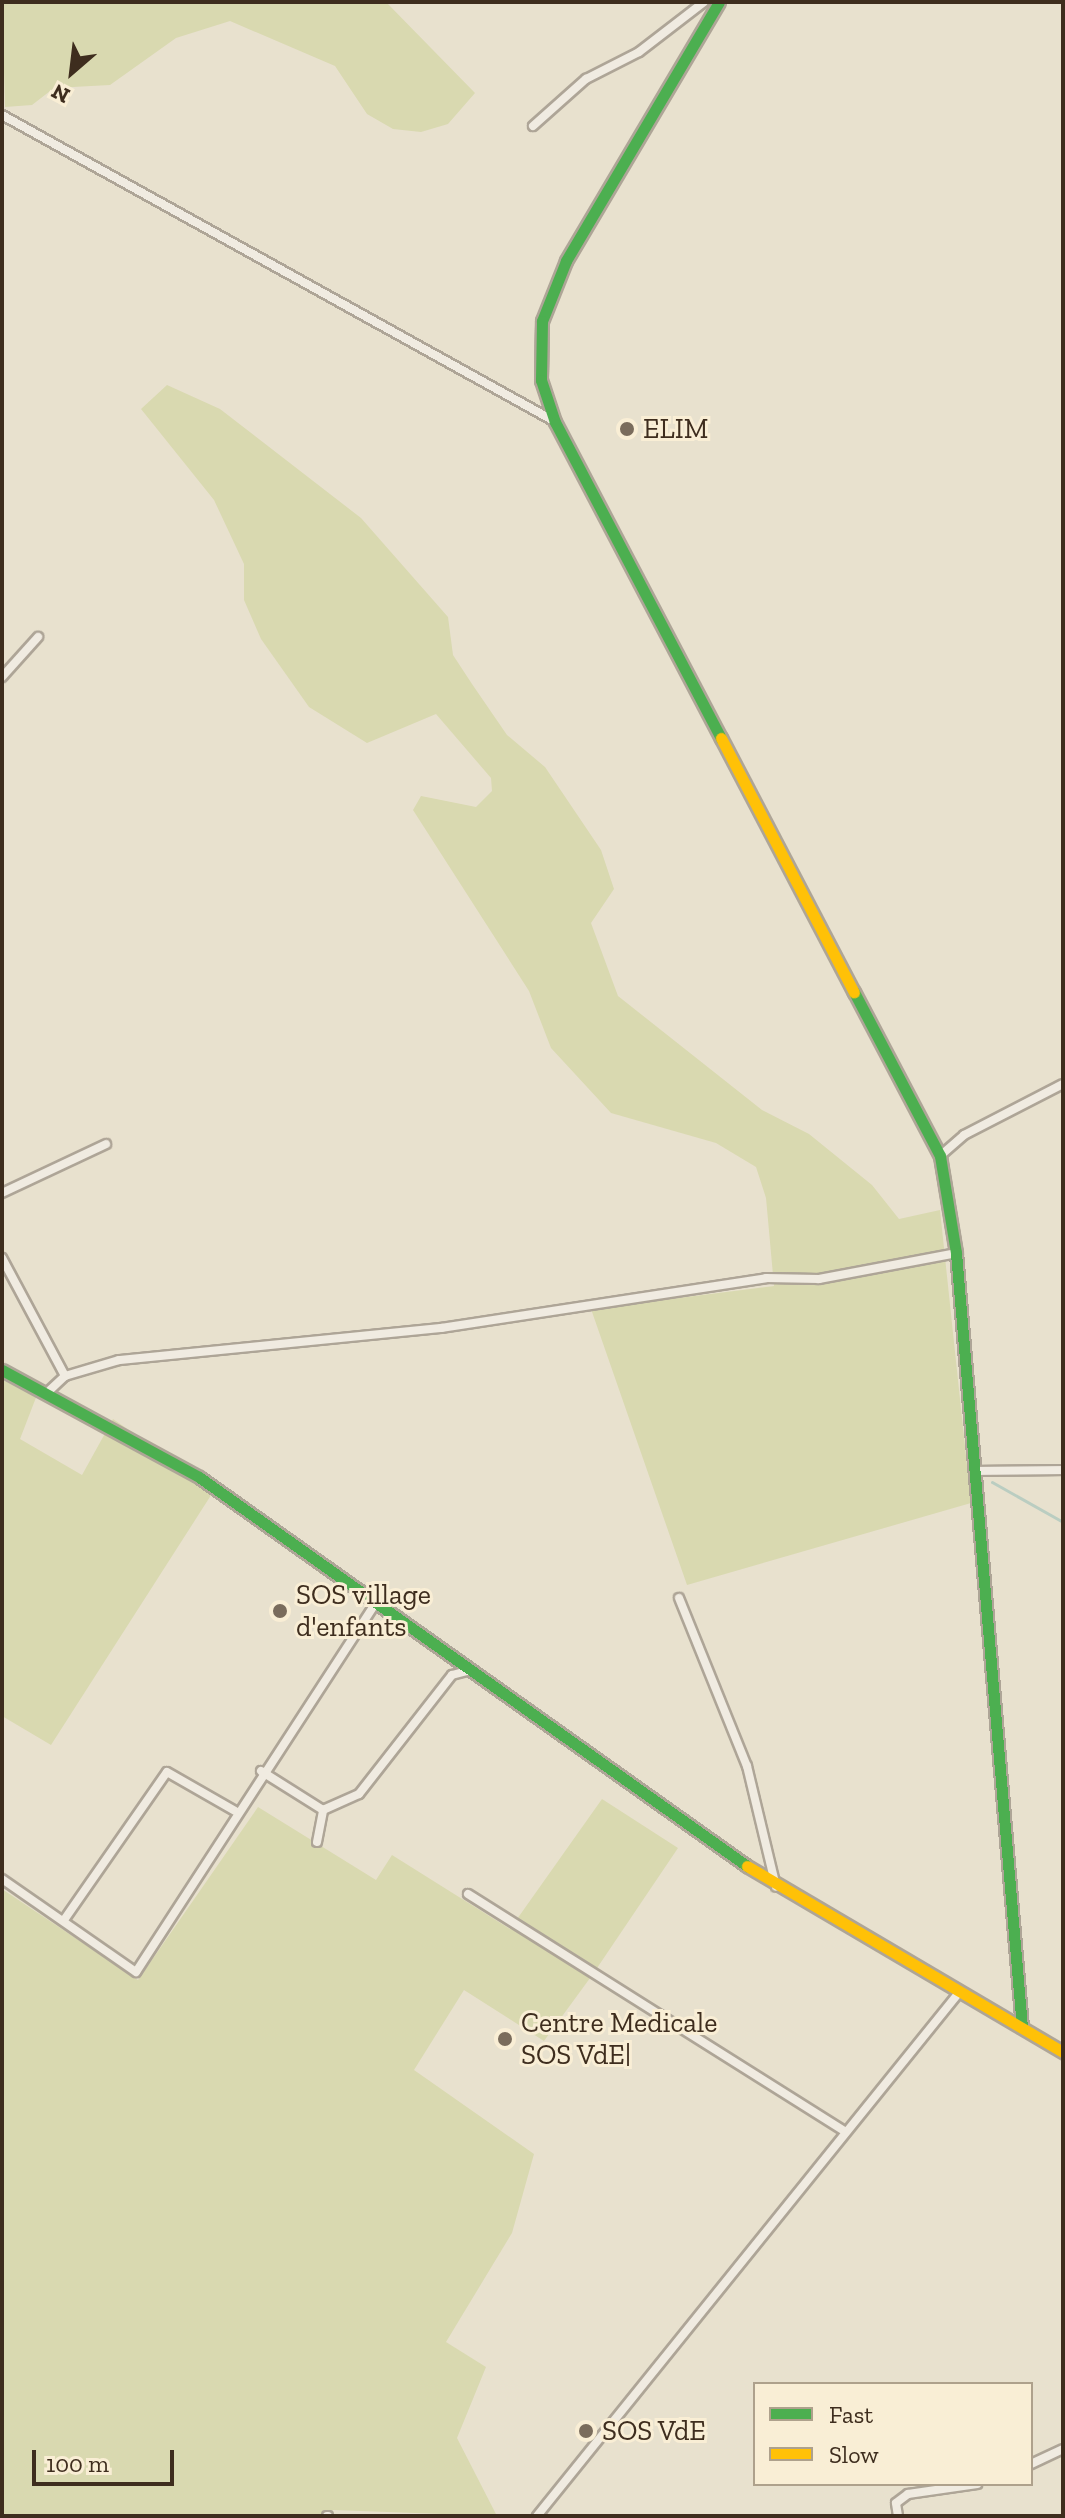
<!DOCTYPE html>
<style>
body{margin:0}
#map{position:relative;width:1065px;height:2518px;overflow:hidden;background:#e8e1ce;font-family:"Zilla Slab",serif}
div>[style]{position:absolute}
.green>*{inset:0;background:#d9d9b0}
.stream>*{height:3px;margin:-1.5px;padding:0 1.5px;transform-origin:1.5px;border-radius:1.5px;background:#bacdc1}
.roads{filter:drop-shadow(2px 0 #aea597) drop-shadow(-2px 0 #aea597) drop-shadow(0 2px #aea597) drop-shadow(0 -2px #aea597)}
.street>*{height:8px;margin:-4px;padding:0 4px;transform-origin:4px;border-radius:4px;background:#f0ebe1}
.fast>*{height:11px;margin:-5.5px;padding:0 5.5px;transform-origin:5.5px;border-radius:5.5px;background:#4caf50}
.slow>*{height:11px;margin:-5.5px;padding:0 5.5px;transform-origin:5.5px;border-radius:5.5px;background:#ffc107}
.dots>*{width:22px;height:22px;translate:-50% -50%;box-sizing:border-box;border:4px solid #f9eed5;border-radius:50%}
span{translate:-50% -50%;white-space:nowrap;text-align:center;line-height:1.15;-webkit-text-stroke:6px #f9eed5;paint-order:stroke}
.poi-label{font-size:28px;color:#3e2d1e}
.left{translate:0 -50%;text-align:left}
.frame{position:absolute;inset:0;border:4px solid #3e2d1e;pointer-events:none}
.legend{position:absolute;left:753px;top:2382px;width:280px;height:104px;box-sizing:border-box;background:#f9eed5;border:2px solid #aea18c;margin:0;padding:10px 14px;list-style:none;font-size:24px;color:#3e2d1e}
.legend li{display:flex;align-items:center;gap:16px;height:40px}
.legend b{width:40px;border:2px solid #aea18c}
.north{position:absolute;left:32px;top:32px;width:80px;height:80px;-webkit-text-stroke:6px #f9eed5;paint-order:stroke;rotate:208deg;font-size:22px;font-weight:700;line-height:32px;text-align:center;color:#3e2d1e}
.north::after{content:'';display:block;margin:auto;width:28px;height:36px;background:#3e2d1e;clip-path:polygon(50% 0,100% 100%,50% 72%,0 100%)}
.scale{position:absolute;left:32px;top:2450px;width:142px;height:36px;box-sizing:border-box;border:4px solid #3e2d1e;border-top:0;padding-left:10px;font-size:24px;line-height:28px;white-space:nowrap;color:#3e2d1e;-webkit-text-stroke:6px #f9eed5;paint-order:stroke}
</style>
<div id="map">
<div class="green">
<div style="clip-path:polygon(2px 2px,386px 2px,475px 93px,448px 124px,421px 132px,393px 129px,367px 114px,335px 66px,230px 21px,176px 38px,110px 85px,54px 88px,32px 105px,5px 107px)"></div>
<div style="clip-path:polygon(167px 385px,220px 409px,361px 518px,448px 617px,453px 655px,472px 684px,507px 735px,545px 767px,601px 850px,614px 889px,591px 923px,618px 996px,762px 1110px,809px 1134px,872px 1185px,899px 1219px,940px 1210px,971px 1503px,687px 1585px,591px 1309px,774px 1286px,766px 1198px,756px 1167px,716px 1143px,611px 1113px,551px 1048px,529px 991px,413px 810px,421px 796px,476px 807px,492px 791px,491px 778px,436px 714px,367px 743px,309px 707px,261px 639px,244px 600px,244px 564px,214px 500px,141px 409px)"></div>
<div style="clip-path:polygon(2px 1380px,37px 1395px,20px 1439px,82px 1475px,113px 1419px,215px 1489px,51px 1745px,2px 1716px)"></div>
<div style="clip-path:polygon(602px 1799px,678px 1848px,593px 1974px,544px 2041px,464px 1990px,414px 2070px,534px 2154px,512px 2233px,446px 2342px,486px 2367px,457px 2438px,497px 2516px,333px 2510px,327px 2516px,2px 2516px,2px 1889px,138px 1980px,258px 1807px,376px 1880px,392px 1855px,510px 1929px)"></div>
</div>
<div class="stream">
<div style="left:992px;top:1482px;width:81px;rotate:29.4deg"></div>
</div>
<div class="roads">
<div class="street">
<div style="left:2px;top:115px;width:631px;rotate:29deg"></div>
<div style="left:533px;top:126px;width:71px;rotate:-41.6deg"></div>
<div style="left:586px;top:79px;width:59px;rotate:-27deg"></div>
<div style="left:639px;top:52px;width:82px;rotate:-37.6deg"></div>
<div style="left:2px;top:677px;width:54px;rotate:-48deg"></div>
<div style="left:940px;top:1156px;width:32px;rotate:-41deg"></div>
<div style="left:964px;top:1135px;width:111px;rotate:-27.3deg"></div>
<div style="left:2px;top:1193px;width:115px;rotate:-25.2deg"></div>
<div style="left:2px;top:1258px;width:134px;rotate:61.9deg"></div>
<div style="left:50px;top:1390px;width:21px;rotate:-43deg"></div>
<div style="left:65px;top:1376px;width:56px;rotate:-16.5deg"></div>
<div style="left:119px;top:1360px;width:324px;rotate:-5.7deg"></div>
<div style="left:441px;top:1328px;width:329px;rotate:-8.7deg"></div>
<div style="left:766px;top:1278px;width:53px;rotate:1.1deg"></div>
<div style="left:819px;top:1279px;width:139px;rotate:-10.7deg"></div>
<div style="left:975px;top:1471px;width:88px;rotate:-0.7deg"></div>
<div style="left:679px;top:1598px;width:181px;rotate:68deg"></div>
<div style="left:747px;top:1766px;width:124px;rotate:76.5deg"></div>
<div style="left:261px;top:1771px;width:73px;rotate:32.2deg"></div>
<div style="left:323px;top:1810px;width:39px;rotate:-24deg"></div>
<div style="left:359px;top:1794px;width:151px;rotate:-52deg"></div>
<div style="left:452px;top:1675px;width:20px;rotate:-15deg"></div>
<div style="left:317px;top:1842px;width:33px;rotate:-79deg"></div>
<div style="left:2px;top:1879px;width:163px;rotate:34.8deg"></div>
<div style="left:136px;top:1972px;width:442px;rotate:-57deg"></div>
<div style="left:468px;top:1894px;width:444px;rotate:32.2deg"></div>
<div style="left:64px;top:1920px;width:180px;rotate:-55.2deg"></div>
<div style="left:167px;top:1772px;width:78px;rotate:29.8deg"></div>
<div style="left:1031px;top:2464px;width:35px;rotate:-25deg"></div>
<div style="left:327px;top:2516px;width:1px"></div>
<div style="left:537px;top:2516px;width:669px;rotate:-51.13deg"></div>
<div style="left:898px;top:2516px;width:13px;rotate:-99deg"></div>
<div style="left:896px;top:2503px;width:15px;rotate:-37deg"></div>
<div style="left:908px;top:2494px;width:70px;rotate:-8.2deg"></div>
</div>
<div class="fast">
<div style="left:719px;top:2px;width:301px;rotate:120.6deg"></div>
<div style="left:566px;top:261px;width:65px;rotate:111.8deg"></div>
<div style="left:542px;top:321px;width:59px;rotate:91deg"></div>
<div style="left:541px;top:380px;width:44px;rotate:71.6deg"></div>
<div style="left:555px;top:422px;width:357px;rotate:62.3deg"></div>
<div style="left:854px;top:992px;width:185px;rotate:62.3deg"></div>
<div style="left:940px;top:1156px;width:98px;rotate:80.6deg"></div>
<div style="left:956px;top:1253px;width:777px;rotate:85.13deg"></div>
<div style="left:2px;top:1370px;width:224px;rotate:28.5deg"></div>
<div style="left:199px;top:1477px;width:672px;rotate:35.37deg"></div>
</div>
<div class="slow">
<div style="left:721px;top:738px;width:287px;rotate:62.4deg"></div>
<div style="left:747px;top:1866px;width:367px;rotate:30.5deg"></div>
</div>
</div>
<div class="dots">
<div style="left:627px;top:429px;background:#7a6c5c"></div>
<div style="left:280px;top:1611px;background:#7a6c5c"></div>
<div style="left:505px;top:2039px;background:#7a6c5c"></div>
<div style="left:586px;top:2431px;background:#7a6c5c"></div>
</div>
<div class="poi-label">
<span class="left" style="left:643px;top:429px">ELIM</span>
<span class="left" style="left:296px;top:1611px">SOS village<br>d'enfants</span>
<span class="left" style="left:521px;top:2039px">Centre Medicale<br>SOS VdE|</span>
<span class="left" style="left:602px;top:2431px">SOS VdE</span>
</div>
<div class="frame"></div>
<ul class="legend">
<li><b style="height:10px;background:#4caf50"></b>Fast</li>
<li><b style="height:10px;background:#ffc107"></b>Slow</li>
</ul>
<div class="north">N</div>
<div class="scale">100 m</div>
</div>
